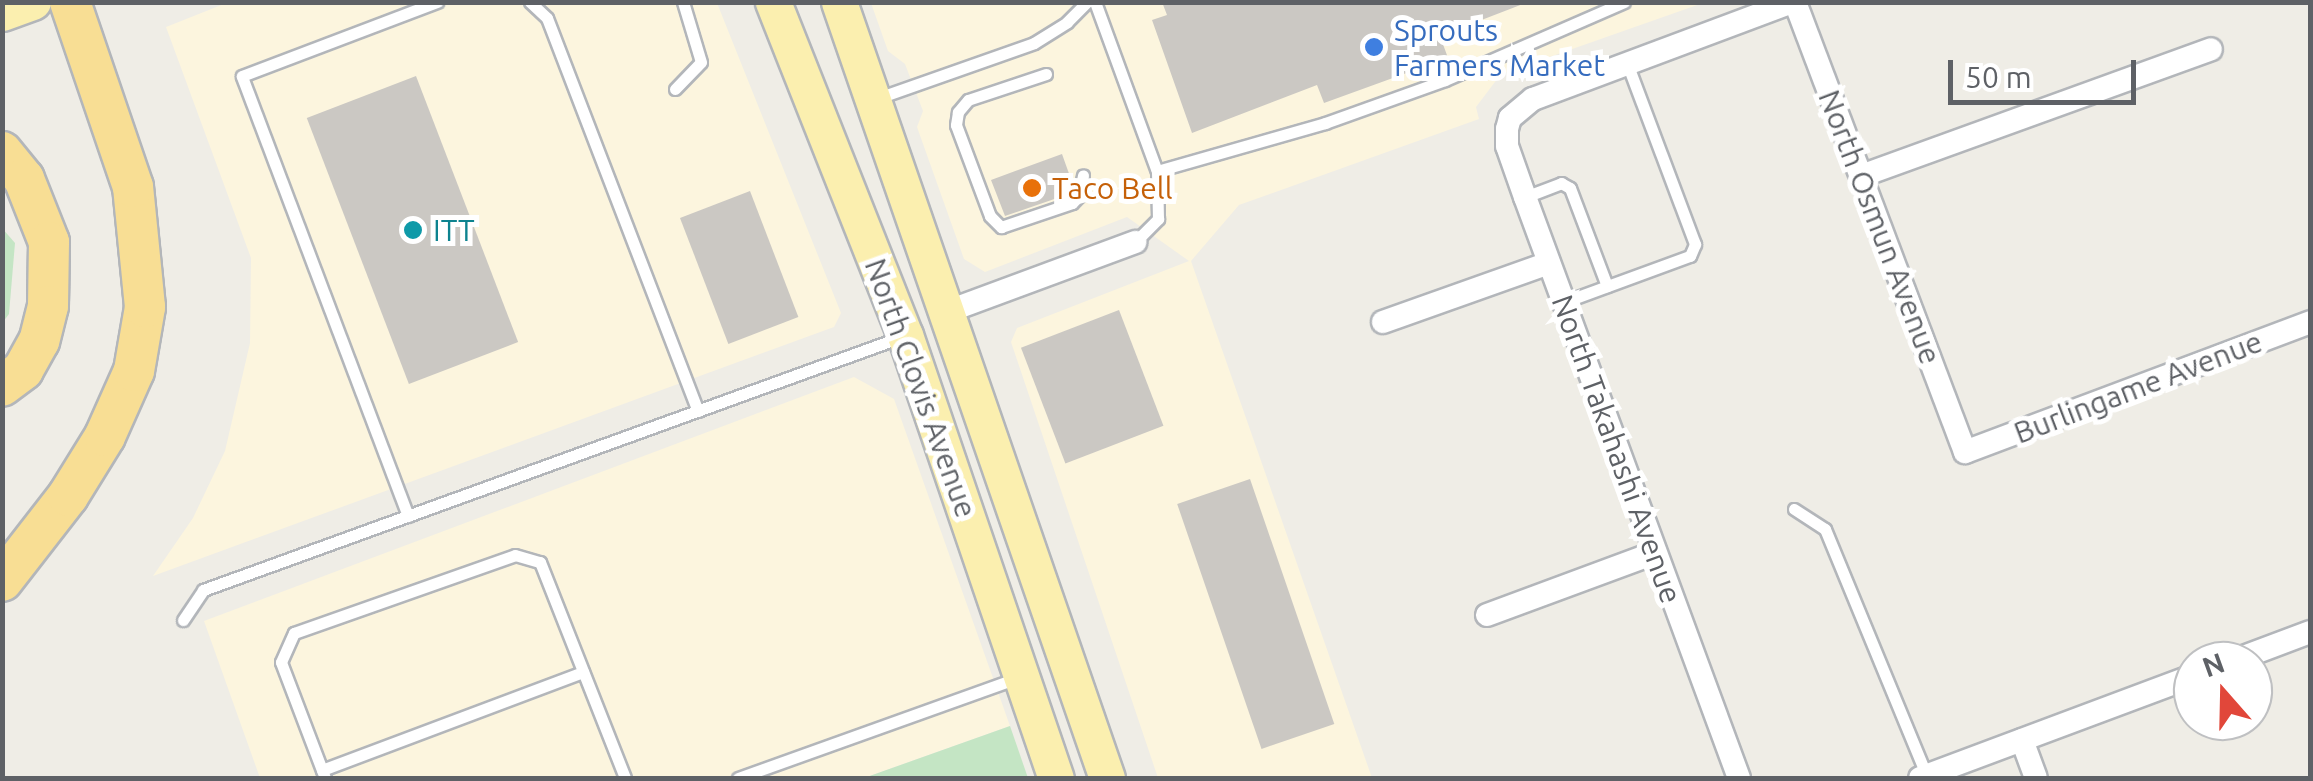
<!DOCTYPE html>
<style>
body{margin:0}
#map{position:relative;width:2313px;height:781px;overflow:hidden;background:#efede6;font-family:Ubuntu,sans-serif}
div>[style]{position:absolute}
.commercial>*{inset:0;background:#fcf5de}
.green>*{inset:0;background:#c4e5c4}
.building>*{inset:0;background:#cbc8c3;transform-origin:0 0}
.roads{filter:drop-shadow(2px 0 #b3b6ba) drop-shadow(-2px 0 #b3b6ba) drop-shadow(0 2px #b3b6ba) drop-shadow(0 -2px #b3b6ba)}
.service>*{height:11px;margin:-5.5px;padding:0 5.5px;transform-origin:5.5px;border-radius:5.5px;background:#fff}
.minor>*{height:22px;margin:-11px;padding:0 11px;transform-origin:11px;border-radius:11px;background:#fff}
.primary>*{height:35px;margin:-17.5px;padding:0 17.5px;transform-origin:17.5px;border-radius:17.5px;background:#fbefaf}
.motorway>*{height:40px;margin:-20px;padding:0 20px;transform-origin:20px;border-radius:20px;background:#f8de94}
.dots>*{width:28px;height:28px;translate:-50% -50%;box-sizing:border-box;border:5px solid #fff;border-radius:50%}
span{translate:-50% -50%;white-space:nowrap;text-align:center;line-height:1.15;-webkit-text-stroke:10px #fff;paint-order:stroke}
.shop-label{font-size:30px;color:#366cbe}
.left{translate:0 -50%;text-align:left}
.food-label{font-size:30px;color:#c56008}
.street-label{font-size:30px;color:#5e6166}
.culture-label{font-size:30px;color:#0d838f}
.frame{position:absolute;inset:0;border:5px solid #5e6166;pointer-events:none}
.north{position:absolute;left:2173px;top:641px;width:100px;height:100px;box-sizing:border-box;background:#fff;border:2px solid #bfc0c2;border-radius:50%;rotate:340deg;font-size:28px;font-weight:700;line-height:40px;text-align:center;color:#5e6166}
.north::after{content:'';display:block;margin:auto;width:35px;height:45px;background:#e1473a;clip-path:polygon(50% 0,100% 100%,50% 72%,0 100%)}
.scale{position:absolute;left:1948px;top:60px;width:188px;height:45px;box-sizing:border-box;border:5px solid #5e6166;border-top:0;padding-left:12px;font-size:30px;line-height:35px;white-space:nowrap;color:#5e6166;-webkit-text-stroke:8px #fff;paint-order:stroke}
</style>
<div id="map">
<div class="commercial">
<div style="clip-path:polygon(229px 2px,717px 3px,841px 313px,834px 327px,153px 576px,193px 518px,225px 451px,250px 343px,251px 258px,166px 27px)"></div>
<div style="clip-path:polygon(871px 3px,1703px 3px,1501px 74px,1476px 107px,1479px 119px,1239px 205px,1191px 261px,1372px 778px,1158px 778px,1011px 342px,1017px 328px,1189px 261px,1127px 217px,985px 272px,964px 259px,917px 127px,923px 111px,905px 64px,888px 51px)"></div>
<div style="clip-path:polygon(854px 377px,894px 399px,1010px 726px,864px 778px,260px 778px,204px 621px)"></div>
</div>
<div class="green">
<div style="clip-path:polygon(2px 228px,15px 243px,9px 314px,3px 322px)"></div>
<div style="clip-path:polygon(1010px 726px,1028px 778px,864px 778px)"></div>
</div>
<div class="building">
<div style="clip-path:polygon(1162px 2px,1523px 2px,1523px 4px,1440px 36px,1448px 58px,1324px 103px,1317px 85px,1192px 133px,1152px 20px,1167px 15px)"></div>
<div style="left:416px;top:76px;width:285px;height:117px;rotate:69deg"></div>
<div style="clip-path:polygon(1062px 154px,1072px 182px,1064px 190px,1066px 195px,1005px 216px,991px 180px)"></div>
<div style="left:750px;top:191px;width:135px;height:75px;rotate:69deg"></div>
<div style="left:1119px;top:310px;width:124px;height:105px;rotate:69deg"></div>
<div style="left:1250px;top:479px;width:259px;height:77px;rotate:71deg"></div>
</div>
<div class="roads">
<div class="service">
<div style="left:530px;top:2px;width:23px;rotate:43deg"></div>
<div style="left:547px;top:18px;width:421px;rotate:69deg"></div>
<div style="left:1095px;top:2px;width:180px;rotate:69.9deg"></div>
<div style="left:1046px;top:74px;width:82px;rotate:161.6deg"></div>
<div style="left:968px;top:100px;width:16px;rotate:130deg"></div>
<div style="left:958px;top:112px;width:13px;rotate:99deg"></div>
<div style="left:956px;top:125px;width:97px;rotate:69.5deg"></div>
<div style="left:990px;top:216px;width:16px;rotate:45deg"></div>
<div style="left:1001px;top:227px;width:75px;rotate:-18.7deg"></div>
<div style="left:1072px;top:203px;width:10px;rotate:-45deg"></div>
<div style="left:1079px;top:196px;width:21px;rotate:-79deg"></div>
<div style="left:675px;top:89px;width:37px;rotate:-46deg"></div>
<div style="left:701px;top:62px;width:63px;rotate:-106.7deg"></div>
<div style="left:878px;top:98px;width:165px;rotate:-19.4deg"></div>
<div style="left:1034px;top:43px;width:39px;rotate:-32deg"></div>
<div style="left:1067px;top:22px;width:28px;rotate:-45deg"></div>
<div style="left:1525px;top:197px;width:39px;rotate:-21deg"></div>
<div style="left:1561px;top:183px;width:10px;rotate:29deg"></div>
<div style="left:1570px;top:188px;width:105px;rotate:69.3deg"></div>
<div style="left:1135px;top:242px;width:33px;rotate:-45deg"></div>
<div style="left:1158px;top:219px;width:48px;rotate:-91.2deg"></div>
<div style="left:1157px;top:171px;width:175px;rotate:-15.9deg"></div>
<div style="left:1325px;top:123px;width:127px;rotate:-19.7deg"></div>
<div style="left:1445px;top:80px;width:195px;rotate:-23.5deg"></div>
<div style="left:1564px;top:302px;width:134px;rotate:-20.1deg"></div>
<div style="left:1690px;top:256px;width:13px;rotate:-67deg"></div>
<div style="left:1695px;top:244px;width:193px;rotate:-110.6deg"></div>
<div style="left:1794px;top:509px;width:37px;rotate:33deg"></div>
<div style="left:1825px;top:529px;width:267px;rotate:67.6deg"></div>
<div style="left:408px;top:516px;width:470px;rotate:-110.7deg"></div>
<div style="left:242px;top:76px;width:209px;rotate:-20.8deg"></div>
<div style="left:183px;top:620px;width:36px;rotate:-56deg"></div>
<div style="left:203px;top:590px;width:742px;rotate:-19.92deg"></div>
<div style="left:322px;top:770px;width:279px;rotate:-20.6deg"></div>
<div style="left:325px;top:778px;width:124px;rotate:-110.8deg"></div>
<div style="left:281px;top:662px;width:32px;rotate:-66deg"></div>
<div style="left:294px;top:633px;width:234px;rotate:-19.4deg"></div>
<div style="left:515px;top:555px;width:26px;rotate:16deg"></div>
<div style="left:540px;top:562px;width:232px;rotate:68.5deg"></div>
<div style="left:738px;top:778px;width:297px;rotate:-19.7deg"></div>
</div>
<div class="minor">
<div style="left:1795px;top:2px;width:481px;rotate:69.3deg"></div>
<div style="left:1965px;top:452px;width:369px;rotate:-20.6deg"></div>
<div style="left:1861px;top:176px;width:372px;rotate:-19.9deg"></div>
<div style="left:946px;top:312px;width:202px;rotate:-20.3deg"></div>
<div style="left:1383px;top:322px;width:176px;rotate:-19.6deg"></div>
<div style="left:1487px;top:615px;width:179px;rotate:-20.3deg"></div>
<div style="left:2233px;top:661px;width:82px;rotate:-20.6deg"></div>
<div style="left:2022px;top:740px;width:40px;rotate:69.8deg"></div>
<div style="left:1739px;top:778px;width:619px;rotate:-110.22deg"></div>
<div style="left:1525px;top:197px;width:54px;rotate:-109.4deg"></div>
<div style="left:1507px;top:146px;width:17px;rotate:-90deg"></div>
<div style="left:1507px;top:129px;width:11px;rotate:-75deg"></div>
<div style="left:1510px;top:118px;width:30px;rotate:-40deg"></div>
<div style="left:1533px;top:99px;width:278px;rotate:-20.5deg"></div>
<div style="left:1920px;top:778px;width:291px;rotate:-20.5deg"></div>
</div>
<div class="primary">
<div style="left:773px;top:2px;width:358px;rotate:68.4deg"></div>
<div style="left:905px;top:335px;width:468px;rotate:71.2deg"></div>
<div style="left:839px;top:2px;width:821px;rotate:70.95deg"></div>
<div style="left:2px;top:13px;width:33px;rotate:-20deg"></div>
</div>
<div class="motorway">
<div style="left:2px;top:152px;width:35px;rotate:51deg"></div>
<div style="left:24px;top:179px;width:68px;rotate:68.4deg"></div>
<div style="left:49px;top:242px;width:64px;rotate:90.9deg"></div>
<div style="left:48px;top:306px;width:36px;rotate:104deg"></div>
<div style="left:39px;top:341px;width:33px;rotate:119deg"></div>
<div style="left:23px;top:370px;width:26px;rotate:143deg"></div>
<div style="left:2px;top:581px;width:108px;rotate:-52.2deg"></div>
<div style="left:68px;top:496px;width:70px;rotate:-58.3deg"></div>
<div style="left:105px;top:436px;width:71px;rotate:-66deg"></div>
<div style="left:134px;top:371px;width:65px;rotate:-80.2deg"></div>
<div style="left:145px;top:307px;width:121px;rotate:-95.7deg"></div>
<div style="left:133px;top:187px;width:195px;rotate:-108.8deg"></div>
</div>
</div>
<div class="dots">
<div style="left:1374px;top:47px;background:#3f7fe0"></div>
<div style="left:1032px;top:188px;background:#e8710a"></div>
<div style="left:413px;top:230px;background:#0f9aa8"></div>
</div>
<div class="shop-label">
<span class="left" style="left:1394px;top:47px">Sprouts<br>Farmers Market</span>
</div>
<div class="food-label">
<span class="left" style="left:1052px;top:188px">Taco Bell</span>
</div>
<div class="street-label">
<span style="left:1880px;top:227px;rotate:69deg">North Osmun Avenue</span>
<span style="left:2138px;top:387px;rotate:-21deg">Burlingame Avenue</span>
<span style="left:921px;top:388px;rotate:70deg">North Clovis Avenue</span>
<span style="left:1617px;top:449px;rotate:70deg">North Takahashi Avenue</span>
</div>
<div class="culture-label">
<span class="left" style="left:433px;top:230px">ITT</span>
</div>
<div class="frame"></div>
<div class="north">N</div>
<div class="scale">50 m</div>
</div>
